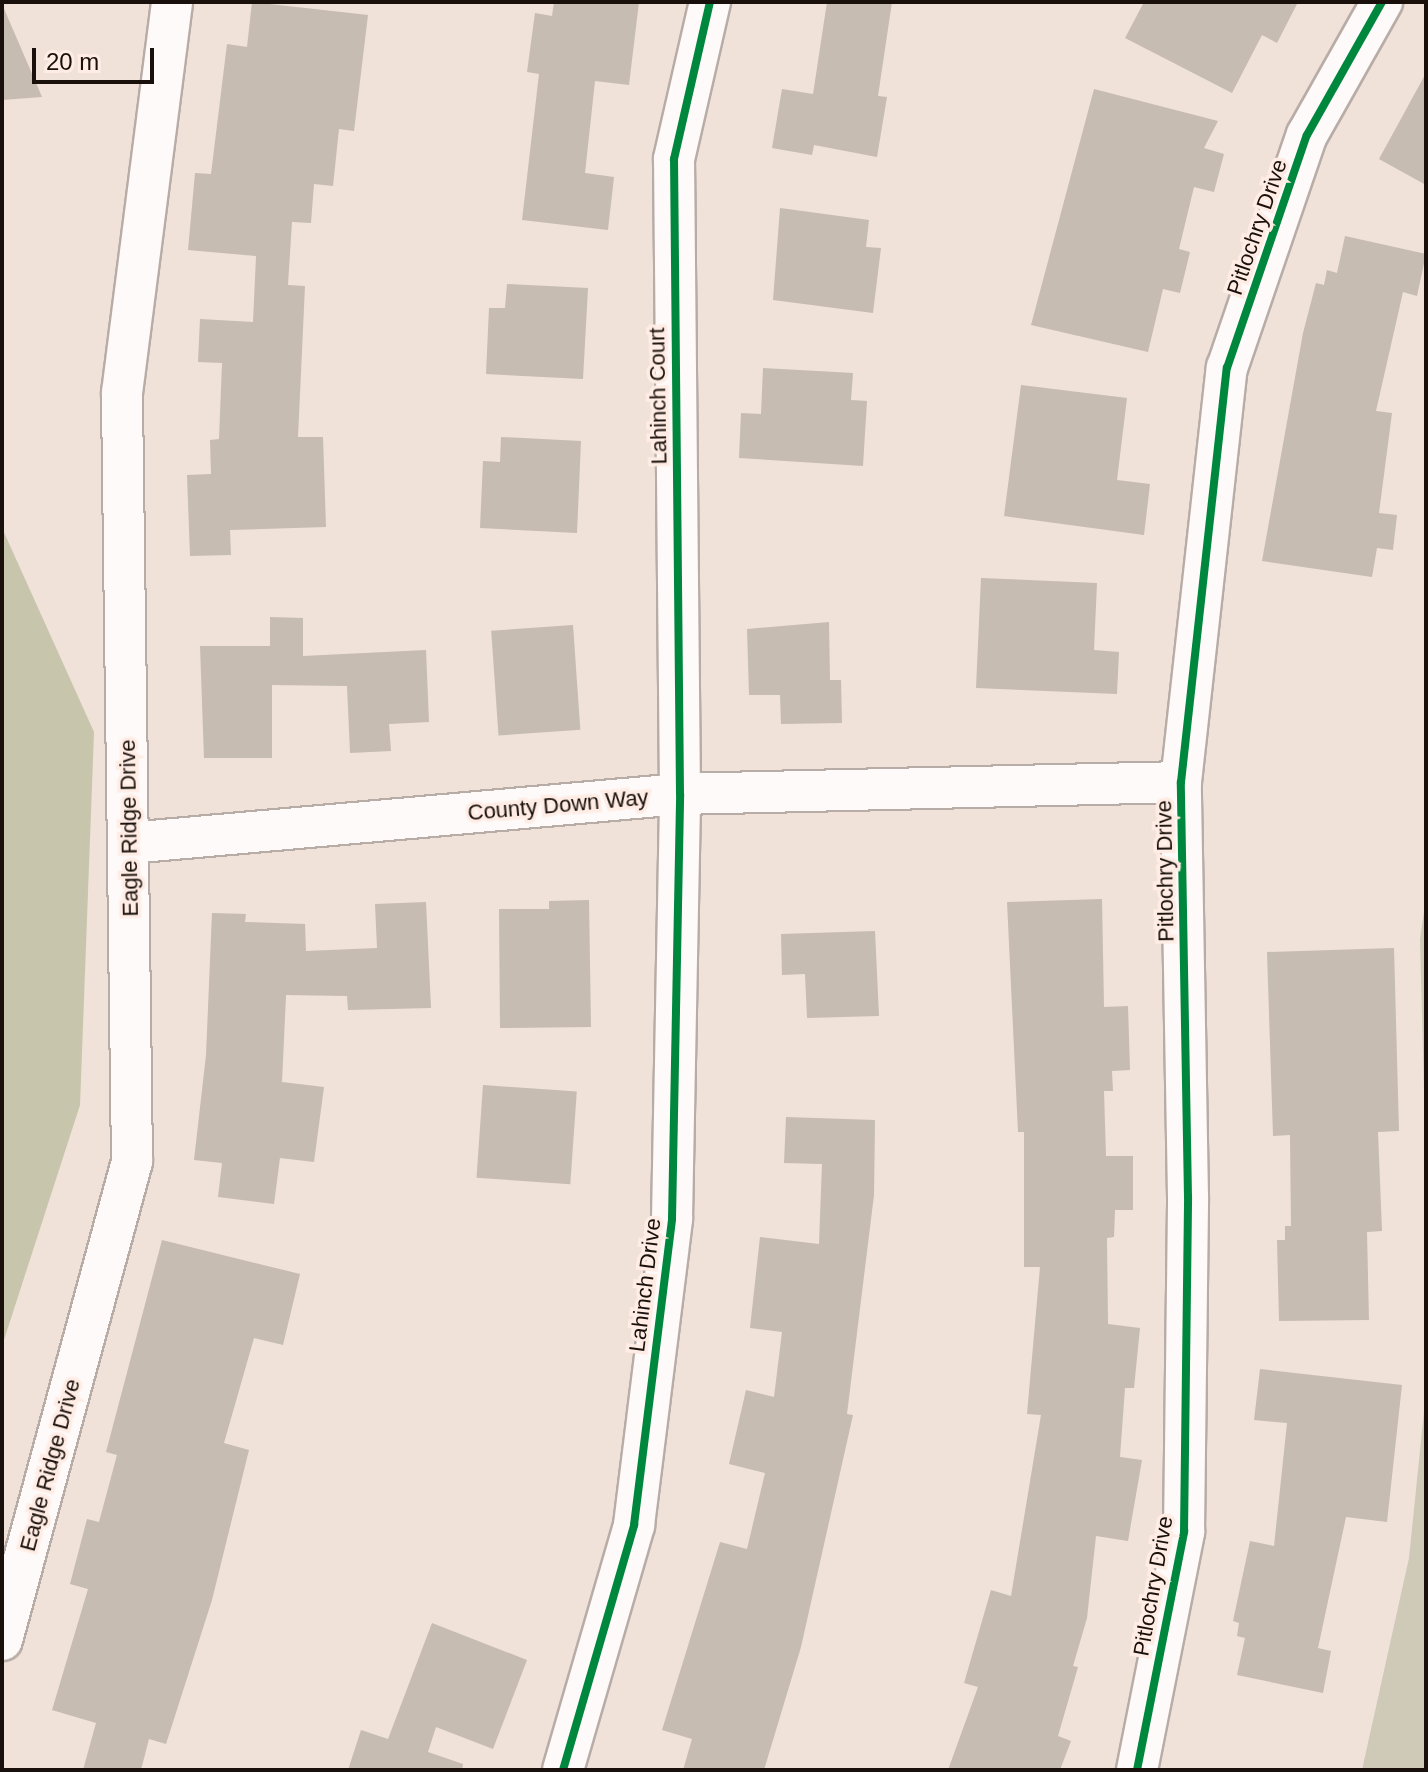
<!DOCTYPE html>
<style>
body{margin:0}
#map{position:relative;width:1428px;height:1772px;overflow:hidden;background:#f0e1d9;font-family:Arial,sans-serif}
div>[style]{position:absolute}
.green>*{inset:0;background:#cecab7}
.forest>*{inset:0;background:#c7c5ab}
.building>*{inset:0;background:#c6bcb1;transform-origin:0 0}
.roads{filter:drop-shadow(2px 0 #b8aca6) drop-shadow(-2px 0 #b8aca6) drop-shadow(0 2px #b8aca6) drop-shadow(0 -2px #b8aca6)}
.minor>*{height:40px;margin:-20px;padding:0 20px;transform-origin:20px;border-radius:20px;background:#fdfaf9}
.cycleway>*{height:8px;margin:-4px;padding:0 4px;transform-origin:4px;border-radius:4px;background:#00873e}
span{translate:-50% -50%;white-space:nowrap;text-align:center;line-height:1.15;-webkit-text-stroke:7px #ffede5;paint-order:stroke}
.street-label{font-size:22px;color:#19100b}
.frame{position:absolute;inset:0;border:4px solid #19100b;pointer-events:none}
.scale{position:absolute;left:32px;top:48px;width:122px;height:36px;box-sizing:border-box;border:4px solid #19100b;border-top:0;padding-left:10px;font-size:24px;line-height:28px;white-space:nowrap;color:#19100b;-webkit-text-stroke:6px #ffede5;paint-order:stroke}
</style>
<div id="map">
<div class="green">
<div style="clip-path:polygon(1426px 898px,1426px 1166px,1420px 939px)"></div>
<div style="clip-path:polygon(1426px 1392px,1426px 1770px,1362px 1770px,1409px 1558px)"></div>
</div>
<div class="forest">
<div style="clip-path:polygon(2px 528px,94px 732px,80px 1105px,2px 1346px)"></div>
</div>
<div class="building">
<div style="clip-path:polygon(252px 2px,368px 15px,354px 131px,339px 129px,333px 186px,314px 184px,311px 223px,292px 222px,288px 285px,305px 286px,298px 437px,323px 437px,326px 527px,230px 530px,231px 555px,190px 556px,187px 475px,211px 474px,210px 440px,219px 439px,222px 363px,198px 362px,200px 319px,253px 322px,256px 256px,188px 250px,195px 173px,211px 174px,227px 44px,247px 47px)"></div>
<div style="clip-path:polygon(554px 2px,639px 2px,629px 85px,595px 81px,585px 173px,614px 177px,608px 230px,522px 220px,539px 74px,527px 72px,535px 13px,552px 16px)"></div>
<div style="clip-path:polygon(827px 2px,892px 2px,878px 96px,887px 97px,877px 157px,814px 145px,812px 155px,772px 148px,782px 89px,813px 94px)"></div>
<div style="clip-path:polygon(1144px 2px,1298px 2px,1277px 43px,1262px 35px,1232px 93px,1125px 38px)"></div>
<div style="clip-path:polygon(2px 4px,42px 97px,2px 100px)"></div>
<div style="clip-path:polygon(1426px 73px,1426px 185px,1379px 159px)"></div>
<div style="clip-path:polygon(1094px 89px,1218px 121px,1204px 148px,1224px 154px,1214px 192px,1194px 187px,1179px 249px,1190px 252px,1180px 293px,1163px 289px,1148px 352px,1031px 325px)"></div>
<div style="clip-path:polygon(780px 208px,869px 220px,866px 247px,881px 248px,873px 313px,773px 300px)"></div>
<div style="clip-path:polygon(1345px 236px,1426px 254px,1417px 296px,1403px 292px,1376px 411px,1392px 413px,1379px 513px,1397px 515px,1393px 550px,1377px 548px,1372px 577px,1262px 561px,1303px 333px,1316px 283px,1324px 285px,1327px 270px,1337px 273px)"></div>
<div style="clip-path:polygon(507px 284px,588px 288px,583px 379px,486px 374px,489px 308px,505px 308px)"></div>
<div style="clip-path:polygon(763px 368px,853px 373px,851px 400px,867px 401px,863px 466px,739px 458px,741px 413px,761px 414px)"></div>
<div style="clip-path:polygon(1021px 385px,1127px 398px,1117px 480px,1150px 484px,1144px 535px,1004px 516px)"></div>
<div style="clip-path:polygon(501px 437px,581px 441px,577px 533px,480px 528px,483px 461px,500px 462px)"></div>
<div style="clip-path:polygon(981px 578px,1097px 583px,1094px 650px,1119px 652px,1117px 694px,976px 688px)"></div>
<div style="clip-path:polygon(270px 617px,303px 618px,303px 656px,426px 650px,429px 722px,389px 724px,391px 751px,350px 753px,347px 686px,272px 685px,272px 758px,204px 758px,200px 646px,270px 646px)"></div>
<div style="clip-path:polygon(829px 622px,830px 680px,841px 680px,842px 723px,781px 724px,780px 695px,749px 695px,747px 629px)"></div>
<div style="left:573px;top:625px;width:105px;height:82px;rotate:86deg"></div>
<div style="clip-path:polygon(1102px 899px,1104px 1007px,1128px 1006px,1130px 1070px,1112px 1071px,1113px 1091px,1104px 1091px,1106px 1156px,1133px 1156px,1133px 1210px,1115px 1210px,1114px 1237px,1107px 1238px,1108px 1324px,1140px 1328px,1134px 1388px,1125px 1388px,1120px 1457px,1142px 1460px,1128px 1541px,1096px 1536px,1087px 1618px,1073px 1666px,1078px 1667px,1058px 1736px,1071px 1741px,1060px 1770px,948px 1770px,978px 1687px,964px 1683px,991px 1590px,1011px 1596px,1041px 1415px,1027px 1414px,1040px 1267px,1024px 1267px,1024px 1132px,1018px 1132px,1007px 902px)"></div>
<div style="clip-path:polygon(589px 900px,591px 1027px,500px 1028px,499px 909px,549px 909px,549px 901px)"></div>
<div style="clip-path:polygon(426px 902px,431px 1008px,348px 1010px,347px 996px,286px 995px,282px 1082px,324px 1087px,314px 1162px,280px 1158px,274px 1204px,218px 1197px,222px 1163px,194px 1160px,206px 1055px,212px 913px,246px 914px,245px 922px,305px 924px,306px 951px,377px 948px,375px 904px)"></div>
<div style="clip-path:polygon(875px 931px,879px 1016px,807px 1018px,805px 974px,782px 975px,781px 934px)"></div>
<div style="clip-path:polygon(1394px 948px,1399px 1131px,1378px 1132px,1382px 1231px,1367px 1232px,1369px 1320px,1279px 1321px,1277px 1240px,1285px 1240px,1285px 1226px,1291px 1226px,1290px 1135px,1273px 1136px,1267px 952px)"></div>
<div style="left:483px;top:1085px;width:94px;height:93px;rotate:4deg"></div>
<div style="clip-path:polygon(786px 1117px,875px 1120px,874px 1195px,847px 1414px,853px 1415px,801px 1647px,764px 1770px,683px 1770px,692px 1739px,662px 1730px,720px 1542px,747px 1549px,765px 1473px,729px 1464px,746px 1390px,774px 1397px,782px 1332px,750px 1328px,760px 1237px,819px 1244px,822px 1164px,784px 1163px)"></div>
<div style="clip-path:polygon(162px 1240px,300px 1274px,283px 1345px,254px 1338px,224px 1443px,249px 1450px,212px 1600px,166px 1744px,149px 1739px,141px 1770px,83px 1770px,96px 1723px,52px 1710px,88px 1589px,70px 1584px,87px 1519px,99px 1522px,117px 1455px,106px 1452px)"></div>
<div style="clip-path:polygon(1260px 1369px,1402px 1385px,1387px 1522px,1346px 1517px,1318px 1648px,1331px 1651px,1323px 1693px,1237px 1675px,1245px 1638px,1237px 1636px,1239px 1623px,1233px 1621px,1250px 1541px,1274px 1546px,1287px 1423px,1254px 1420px)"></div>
<div style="clip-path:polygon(432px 1623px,527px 1660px,493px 1749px,436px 1727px,428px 1752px,463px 1764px,462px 1770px,348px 1770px,361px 1730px,388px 1739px)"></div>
</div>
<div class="roads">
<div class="minor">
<div style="left:129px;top:843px;width:553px;rotate:-5.08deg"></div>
<div style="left:680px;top:794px;width:501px;rotate:-1.37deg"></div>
<div style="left:2px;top:1640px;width:496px;rotate:-74.8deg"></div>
<div style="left:132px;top:1161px;width:768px;rotate:-90.75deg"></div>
<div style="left:122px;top:393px;width:394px;rotate:-82.7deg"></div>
<div style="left:563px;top:1770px;width:255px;rotate:-73.8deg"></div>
<div style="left:634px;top:1525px;width:308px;rotate:-82.9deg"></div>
<div style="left:672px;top:1219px;width:425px;rotate:-88.9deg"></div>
<div style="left:680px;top:794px;width:635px;rotate:-90.54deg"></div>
<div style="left:674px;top:159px;width:161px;rotate:-77.1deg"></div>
<div style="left:1137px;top:1770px;width:243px;rotate:-78.8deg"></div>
<div style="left:1184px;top:1532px;width:335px;rotate:-89.3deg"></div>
<div style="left:1188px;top:1197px;width:415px;rotate:-91deg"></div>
<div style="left:1181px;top:782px;width:417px;rotate:-83.7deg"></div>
<div style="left:1227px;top:368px;width:246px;rotate:-71.1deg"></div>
<div style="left:1307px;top:135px;width:153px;rotate:-60.6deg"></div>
</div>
</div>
<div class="cycleway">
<div style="left:563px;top:1770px;width:255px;rotate:-73.8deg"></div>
<div style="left:634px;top:1525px;width:308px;rotate:-82.9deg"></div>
<div style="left:672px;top:1219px;width:425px;rotate:-88.9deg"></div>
<div style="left:680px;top:794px;width:635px;rotate:-90.54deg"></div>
<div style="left:674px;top:159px;width:161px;rotate:-77.1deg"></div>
<div style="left:1137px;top:1770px;width:243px;rotate:-78.8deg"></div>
<div style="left:1184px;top:1532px;width:335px;rotate:-89.3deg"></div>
<div style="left:1188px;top:1197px;width:415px;rotate:-91deg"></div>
<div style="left:1181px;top:782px;width:417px;rotate:-83.7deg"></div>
<div style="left:1227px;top:368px;width:246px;rotate:-71.1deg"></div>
<div style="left:1307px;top:135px;width:153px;rotate:-60.6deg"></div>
</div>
<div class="street-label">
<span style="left:1257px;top:227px;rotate:-71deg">Pitlochry Drive</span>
<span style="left:658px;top:396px;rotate:-91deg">Lahinch Court</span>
<span style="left:558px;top:805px;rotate:-5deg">County Down Way</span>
<span style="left:129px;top:828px;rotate:-91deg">Eagle Ridge Drive</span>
<span style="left:1165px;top:871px;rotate:-91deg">Pitlochry Drive</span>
<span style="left:645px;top:1285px;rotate:-83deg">Lahinch Drive</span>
<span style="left:50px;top:1465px;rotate:-75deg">Eagle Ridge Drive</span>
<span style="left:1153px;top:1586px;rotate:-80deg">Pitlochry Drive</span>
</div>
<div class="frame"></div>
<div class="scale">20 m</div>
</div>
